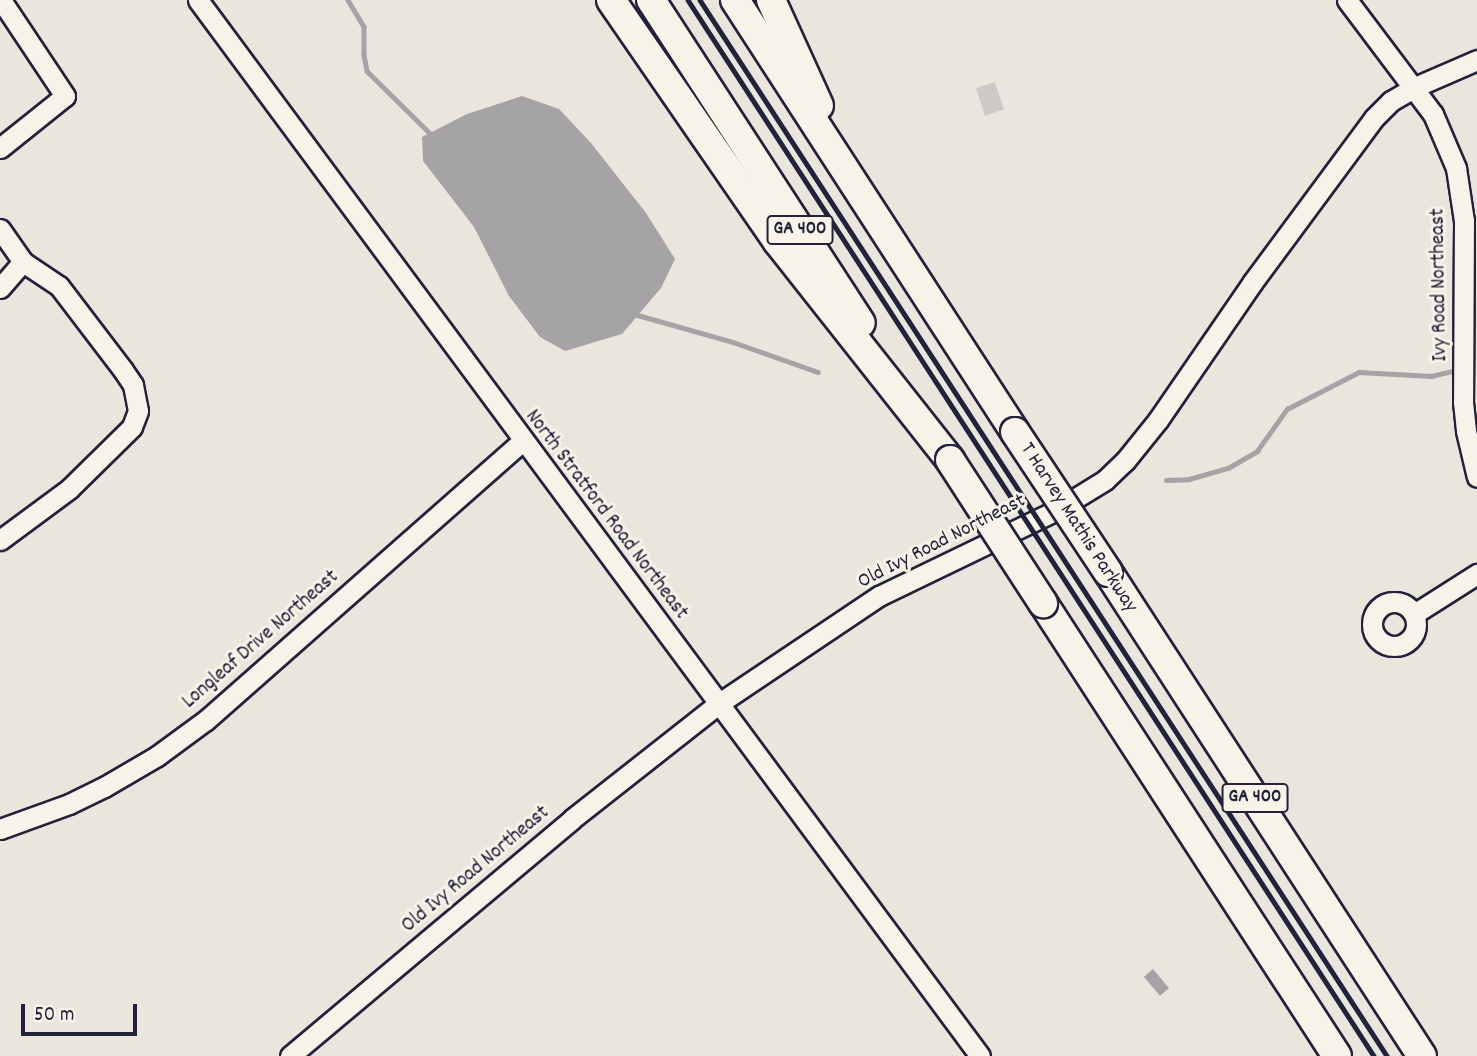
<!DOCTYPE html>
<style>
body{margin:0}
#map{position:relative;width:1477px;height:1056px;overflow:hidden;background:#eae6de;font-family:Dekko,sans-serif}
div>[style]{position:absolute}
.green>*{inset:0;background:#cdc9c6;transform-origin:0 0}
.water>*{inset:0;background:#a6a3a6;transform-origin:0 0}
.stream>*{height:4.5px;margin:-2.25px;padding:0 2.25px;transform-origin:2.25px;border-radius:2.25px;background:#a6a3a6}
.roads{filter:drop-shadow(2px 0 #22223b) drop-shadow(-2px 0 #22223b) drop-shadow(0 2px #22223b) drop-shadow(0 -2px #22223b)}
.minor>*{height:19px;margin:-9.5px;padding:0 9.5px;transform-origin:9.5px;border-radius:9.5px;background:#f7f3e8}
.minor>.ring{margin:-9.5px;padding:0;box-sizing:content-box;background:none;border:19px solid #f7f3e8;border-radius:50%}
.highway>*{height:28px;margin:-14px;padding:0 14px;transform-origin:14px;border-radius:14px;background:#f7f3e8}
.rail>*{height:4.5px;margin:-2.25px;padding:0 2.25px;transform-origin:2.25px;border-radius:2.25px;background:#22223b}
.bridges{filter:drop-shadow(2px 0 #22223b) drop-shadow(-2px 0 #22223b) drop-shadow(0 2px #22223b) drop-shadow(0 -2px #22223b)}
.highway-bridge>*{height:28px;margin:-14px;padding:0 14px;transform-origin:14px;border-radius:14px;background:#f7f3e8}
span{translate:-50% -50%;white-space:nowrap;text-align:center;line-height:1.15;-webkit-text-stroke:6px #f7f3e8;paint-order:stroke}
.shield-label span{padding:2px 5px;background:#f7f3e8;border:2px solid;border-radius:5px;-webkit-text-stroke-width:0}
.shield-label{font-size:19px;color:#22223b;font-weight:700}
.street-label{font-size:21px;color:#22223b}
.scale{position:absolute;left:21px;top:1004px;width:116px;height:32px;box-sizing:border-box;border:4px solid #22223b;border-top:0;padding-left:9px;font-size:21px;line-height:24px;white-space:nowrap;color:#22223b;-webkit-text-stroke:5px #f7f3e8;paint-order:stroke}
</style>
<div id="map">
<div class="green">
<div style="left:995px;top:82px;width:29px;height:20px;rotate:72deg"></div>
</div>
<div class="water">
<div style="clip-path:polygon(522px 96px,559px 109px,591px 143px,646px 213px,675px 259px,661px 288px,622px 334px,565px 351px,540px 337px,509px 296px,474px 227px,423px 161px,422px 137px,467px 114px)"></div>
<div style="left:1153px;top:969px;width:25px;height:12px;rotate:50deg"></div>
</div>
<div class="stream">
<div style="left:348px;top:0;width:31px;rotate:59deg"></div>
<div style="left:364px;top:27px;width:28px;rotate:90deg"></div>
<div style="left:364px;top:55px;width:16px;rotate:79deg"></div>
<div style="left:367px;top:71px;width:91px;rotate:44.6deg"></div>
<div style="left:634px;top:314px;width:103px;rotate:15.8deg"></div>
<div style="left:733px;top:342px;width:90px;rotate:19.4deg"></div>
<div style="left:1166px;top:480px;width:23px;rotate:-2deg"></div>
<div style="left:1189px;top:479px;width:41px;rotate:-15.8deg"></div>
<div style="left:1228px;top:468px;width:34px;rotate:-30deg"></div>
<div style="left:1257px;top:451px;width:52px;rotate:-54.5deg"></div>
<div style="left:1287px;top:409px;width:81px;rotate:-27.2deg"></div>
<div style="left:1359px;top:372px;width:72px;rotate:3.2deg"></div>
<div style="left:1431px;top:376px;width:22px;rotate:-13deg"></div>
</div>
<div class="roads">
<div class="minor">
<div style="left:198px;top:0;width:1314px;rotate:53.48deg"></div>
<div style="left:1347px;top:0;width:143px;rotate:53deg"></div>
<div style="left:1433px;top:114px;width:59px;rotate:66.9deg"></div>
<div style="left:1456px;top:168px;width:54px;rotate:81.4deg"></div>
<div style="left:1464px;top:221px;width:181px;rotate:90.3deg"></div>
<div style="left:1463px;top:402px;width:29px;rotate:84deg"></div>
<div style="left:1466px;top:431px;width:47px;rotate:76.6deg"></div>
<div style="left:0;top:148px;width:83px;rotate:-38.7deg"></div>
<div style="left:65px;top:96px;width:115px;rotate:-123.7deg"></div>
<div style="left:0;top:229px;width:40px;rotate:55.1deg"></div>
<div style="left:23px;top:262px;width:43px;rotate:33.7deg"></div>
<div style="left:59px;top:286px;width:106px;rotate:52.7deg"></div>
<div style="left:123px;top:370px;width:18px;rotate:56deg"></div>
<div style="left:133px;top:385px;width:26px;rotate:79deg"></div>
<div style="left:138px;top:411px;width:17px;rotate:111deg"></div>
<div style="left:132px;top:427px;width:88px;rotate:135.5deg"></div>
<div style="left:69px;top:489px;width:86px;rotate:143.5deg"></div>
<div style="left:0;top:288px;width:35px;rotate:-49deg"></div>
<div class="ring" style="left:1372px;top:602px;width:25px;height:25px"></div>
<div style="left:1414px;top:614px;width:75px;rotate:-32.4deg"></div>
<div style="left:0;top:829px;width:73px;rotate:-19.9deg"></div>
<div style="left:69px;top:804px;width:39px;rotate:-26deg"></div>
<div style="left:104px;top:787px;width:61px;rotate:-30.3deg"></div>
<div style="left:157px;top:756px;width:61px;rotate:-36.3deg"></div>
<div style="left:206px;top:720px;width:422px;rotate:-41.4deg"></div>
<div style="left:290px;top:1056px;width:368px;rotate:-40deg"></div>
<div style="left:572px;top:819px;width:186px;rotate:-38.2deg"></div>
<div style="left:718px;top:704px;width:194px;rotate:-33.9deg"></div>
<div style="left:879px;top:596px;width:193px;rotate:-25.8deg"></div>
<div style="left:1053px;top:512px;width:61px;rotate:-31.6deg"></div>
<div style="left:1105px;top:480px;width:28px;rotate:-44deg"></div>
<div style="left:1125px;top:461px;width:53px;rotate:-51.2deg"></div>
<div style="left:1158px;top:420px;width:166px;rotate:-55.5deg"></div>
<div style="left:1252px;top:283px;width:205px;rotate:-53.5deg"></div>
<div style="left:1374px;top:118px;width:24px;rotate:-45deg"></div>
<div style="left:1391px;top:101px;width:28px;rotate:-30deg"></div>
<div style="left:1415px;top:87px;width:68px;rotate:-23.5deg"></div>
</div>
<div class="highway">
<div style="left:611px;top:0;width:294px;rotate:55.4deg"></div>
<div style="left:778px;top:242px;width:278px;rotate:51.7deg"></div>
<div style="left:651px;top:0;width:385px;rotate:57deg"></div>
<div style="left:735px;top:0;width:515px;rotate:57.05deg"></div>
<div style="left:771px;top:0;width:116px;rotate:65.6deg"></div>
<div style="left:1108px;top:572px;width:577px;rotate:57.03deg"></div>
<div style="left:1043px;top:603px;width:540px;rotate:57.02deg"></div>
</div>
</div>
<div class="rail">
<div style="left:688px;top:0;width:1259px;rotate:56.99deg"></div>
<div style="left:700px;top:0;width:1260px;rotate:56.95deg"></div>
</div>
<div class="bridges">
<div class="highway-bridge">
<div style="left:1015px;top:432px;width:168px;rotate:56.4deg"></div>
<div style="left:950px;top:460px;width:171px;rotate:57deg"></div>
</div>
</div>
<div class="shield-label">
<span style="left:800px;top:230px">GA 400</span>
<span style="left:1255px;top:798px">GA 400</span>
</div>
<div class="street-label">
<span style="left:1440px;top:285px;rotate:-91deg">Ivy Road Northeast</span>
<span style="left:606px;top:515px;rotate:53deg">North Stratford Road Northeast</span>
<span style="left:1078px;top:528px;rotate:57deg">T Harvey Mathis Parkway</span>
<span style="left:942px;top:542px;rotate:-27deg">Old Ivy Road Northeast</span>
<span style="left:261px;top:640px;rotate:-41deg">Longleaf Drive Northeast</span>
<span style="left:476px;top:870px;rotate:-40deg">Old Ivy Road Northeast</span>
</div>
<div class="scale">50 m</div>
</div>
